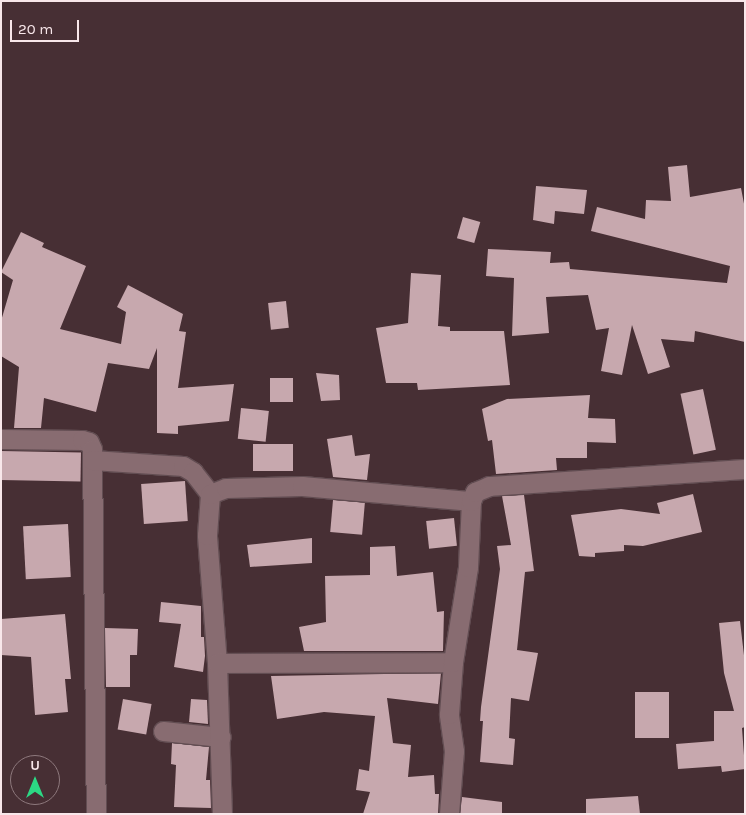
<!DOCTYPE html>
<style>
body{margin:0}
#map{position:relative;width:746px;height:815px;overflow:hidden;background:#472f34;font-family:Karla,sans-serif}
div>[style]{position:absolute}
.building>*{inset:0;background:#c7a8ae;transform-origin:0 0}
.roads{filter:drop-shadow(1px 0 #624d52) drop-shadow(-1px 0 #624d52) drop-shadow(0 1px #624d52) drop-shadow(0 -1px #624d52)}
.street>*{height:19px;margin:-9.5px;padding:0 9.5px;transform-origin:9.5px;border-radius:9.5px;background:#886c71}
span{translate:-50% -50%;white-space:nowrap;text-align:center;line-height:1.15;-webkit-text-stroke:5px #472f34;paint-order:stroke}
.frame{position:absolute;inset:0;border:2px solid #f8e7ea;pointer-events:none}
.north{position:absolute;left:10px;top:755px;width:50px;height:50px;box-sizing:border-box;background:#472f34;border:1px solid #8e797d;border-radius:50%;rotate:0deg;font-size:14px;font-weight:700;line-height:20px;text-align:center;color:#f8e7ea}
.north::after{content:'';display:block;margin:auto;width:18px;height:22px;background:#2cd884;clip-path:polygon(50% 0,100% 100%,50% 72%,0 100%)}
.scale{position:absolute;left:10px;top:20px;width:69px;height:22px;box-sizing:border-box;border:2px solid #f8e7ea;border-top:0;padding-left:6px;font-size:15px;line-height:18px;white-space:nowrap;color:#f8e7ea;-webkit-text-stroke:4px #472f34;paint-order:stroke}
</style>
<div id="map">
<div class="building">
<div style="clip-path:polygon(687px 165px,690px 197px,741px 188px,745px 209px,745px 342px,695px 331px,694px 342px,661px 339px,670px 367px,648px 374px,632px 325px,622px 375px,601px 371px,609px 328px,596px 330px,588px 295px,546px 297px,549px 333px,512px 336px,514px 278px,486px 276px,488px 249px,551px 252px,550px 263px,569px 262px,570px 269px,727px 283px,730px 266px,591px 231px,597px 207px,645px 219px,646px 200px,671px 201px,668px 167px)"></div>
<div style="clip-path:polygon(536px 186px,587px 190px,584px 214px,555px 211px,554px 224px,533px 220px)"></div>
<div style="left:463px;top:217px;width:18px;height:22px;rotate:16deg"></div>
<div style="clip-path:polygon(21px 232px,44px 243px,42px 247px,86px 266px,60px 329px,121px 344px,126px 312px,117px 307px,128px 285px,183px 314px,179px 331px,186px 332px,178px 388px,234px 384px,229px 421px,178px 426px,178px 434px,157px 433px,157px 348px,149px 369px,108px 363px,96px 412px,44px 398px,41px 428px,14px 428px,19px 367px,1px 356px,1px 321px,13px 280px,1px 272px)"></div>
<div style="clip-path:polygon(411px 273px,441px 275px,438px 326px,450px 327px,450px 331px,504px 331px,510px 385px,418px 390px,417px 383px,386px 383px,376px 328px,408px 323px)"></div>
<div style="left:286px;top:301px;width:27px;height:18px;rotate:84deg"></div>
<div style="clip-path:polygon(316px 373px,339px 375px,340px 400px,321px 401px)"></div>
<div style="left:293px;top:378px;width:24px;height:23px;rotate:90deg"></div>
<div style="left:703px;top:389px;width:62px;height:23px;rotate:78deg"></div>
<div style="clip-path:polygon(590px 395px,588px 418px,615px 419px,616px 443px,587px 442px,587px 458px,556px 458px,557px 470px,496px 474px,492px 440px,488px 441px,482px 409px,507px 399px)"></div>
<div style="left:241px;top:408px;width:28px;height:31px;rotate:6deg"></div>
<div style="clip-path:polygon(352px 435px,355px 456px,370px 454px,367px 480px,333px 477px,327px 439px)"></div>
<div style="left:253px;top:444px;width:40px;height:27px"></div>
<div style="left:1px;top:451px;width:80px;height:29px;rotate:1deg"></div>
<div style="left:185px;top:481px;width:40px;height:44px;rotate:86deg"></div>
<div style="clip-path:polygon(693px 494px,702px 532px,643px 546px,624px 545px,624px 551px,595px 553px,595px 557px,579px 556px,571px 515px,621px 509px,660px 514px,657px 503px)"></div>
<div style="clip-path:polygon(524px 495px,534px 571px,525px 572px,517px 650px,538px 653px,529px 701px,511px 698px,509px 738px,515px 739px,513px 765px,480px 762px,483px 721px,480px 721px,481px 707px,500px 569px,497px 546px,511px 545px,502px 496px)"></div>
<div style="left:333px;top:500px;width:32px;height:32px;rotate:5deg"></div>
<div style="left:454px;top:518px;width:28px;height:28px;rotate:84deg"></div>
<div style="left:68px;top:524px;width:53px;height:45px;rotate:87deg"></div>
<div style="clip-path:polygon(312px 538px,312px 563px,250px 567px,247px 545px)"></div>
<div style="clip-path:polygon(395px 546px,397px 576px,433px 572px,437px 612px,444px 611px,443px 651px,304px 651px,299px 627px,326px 622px,325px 576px,370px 575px,370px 547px)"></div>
<div style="clip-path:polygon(161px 602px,201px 606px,201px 637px,204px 637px,205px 656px,203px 672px,174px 667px,181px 624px,159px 622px)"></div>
<div style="clip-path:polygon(65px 614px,71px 679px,65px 679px,68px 712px,35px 715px,31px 657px,1px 655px,1px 619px)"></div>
<div style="clip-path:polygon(740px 621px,745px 664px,745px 727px,742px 728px,745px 769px,722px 772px,721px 766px,678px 769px,676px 744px,714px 741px,714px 711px,734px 711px,724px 673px,719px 623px)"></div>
<div style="clip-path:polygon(105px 628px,138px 629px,137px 655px,130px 655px,130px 687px,106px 687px)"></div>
<div style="clip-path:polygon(441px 673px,438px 704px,387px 698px,393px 743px,411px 745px,408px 777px,434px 775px,435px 794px,439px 794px,438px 814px,363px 814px,370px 792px,356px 790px,359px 769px,369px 771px,375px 716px,324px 712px,277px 719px,271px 676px)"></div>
<div style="left:635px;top:692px;width:34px;height:46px"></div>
<div style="left:123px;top:699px;width:29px;height:31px;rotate:10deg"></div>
<div style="clip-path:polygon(191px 699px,207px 700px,208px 724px,189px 722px)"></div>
<div style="clip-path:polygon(172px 743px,209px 747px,206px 780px,210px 780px,211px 808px,174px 807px,176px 765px,171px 764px)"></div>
<div style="clip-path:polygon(638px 796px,640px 814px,586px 814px,586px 799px)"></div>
<div style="clip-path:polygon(462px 797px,502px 802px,502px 814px,460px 814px)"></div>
</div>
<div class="roads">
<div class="street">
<div style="left:1px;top:439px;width:81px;rotate:0.7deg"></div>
<div style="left:82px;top:440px;width:7px;rotate:16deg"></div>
<div style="left:89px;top:442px;width:8px;rotate:67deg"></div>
<div style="left:92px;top:449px;width:365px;rotate:89.4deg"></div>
<div style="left:92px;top:460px;width:91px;rotate:3.8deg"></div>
<div style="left:183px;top:466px;width:12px;rotate:31deg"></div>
<div style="left:193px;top:472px;width:28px;rotate:52deg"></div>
<div style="left:217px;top:663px;width:128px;rotate:-94.5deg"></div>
<div style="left:207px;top:535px;width:41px;rotate:-85.8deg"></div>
<div style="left:210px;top:494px;width:17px;rotate:-21deg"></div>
<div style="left:226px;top:488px;width:76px;rotate:-1.5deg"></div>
<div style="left:302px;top:486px;width:170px;rotate:5.1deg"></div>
<div style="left:163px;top:731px;width:58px;rotate:5.9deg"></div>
<div style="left:222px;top:814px;width:151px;rotate:-91.9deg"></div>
<div style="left:217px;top:663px;width:236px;rotate:-0.2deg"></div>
<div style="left:449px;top:814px;width:63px;rotate:-85.5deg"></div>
<div style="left:454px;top:751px;width:37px;rotate:-98deg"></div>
<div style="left:449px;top:714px;width:52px;rotate:-85.6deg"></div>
<div style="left:453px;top:662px;width:96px;rotate:-81deg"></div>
<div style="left:468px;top:567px;width:66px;rotate:-87.4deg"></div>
<div style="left:471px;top:501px;width:10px;rotate:-66deg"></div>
<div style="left:475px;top:492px;width:15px;rotate:-23deg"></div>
<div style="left:489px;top:486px;width:257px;rotate:-3.8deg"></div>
</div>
</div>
<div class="frame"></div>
<div class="north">U</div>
<div class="scale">20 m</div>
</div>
